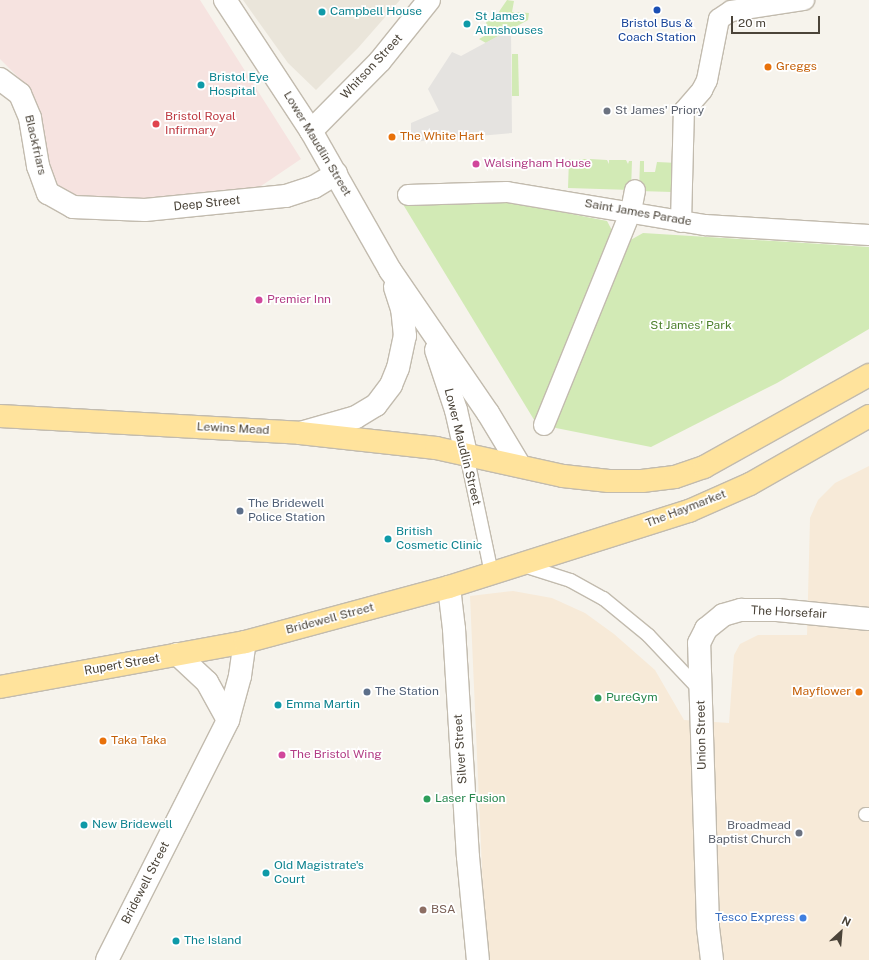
<!DOCTYPE html>
<style>
body{margin:0}
#map{position:relative;width:869px;height:960px;overflow:hidden;background:#f6f3ec;font-family:"Public Sans",sans-serif}
div>[style]{position:absolute}
.residential>*{inset:0;background:#eae5da}
.commercial>*{inset:0;background:#f7ead8}
.medical>*{inset:0;background:#f6e3e0}
.green>*{inset:0;background:#d2eab5}
.parking>*{inset:0;background:#e5e3e0}
.roads{filter:drop-shadow(1px 0 #c2bbae) drop-shadow(-1px 0 #c2bbae) drop-shadow(0 1px #c2bbae) drop-shadow(0 -1px #c2bbae)}
.service>*{height:13px;margin:-6.5px;padding:0 6.5px;transform-origin:6.5px;border-radius:6.5px;background:#fff}
.pedestrian>*{height:20px;margin:-10px;padding:0 10px;transform-origin:10px;border-radius:10px;background:#fff}
.minor>*{height:22px;margin:-11px;padding:0 11px;transform-origin:11px;border-radius:11px;background:#fff}
.tertiary>*{height:22px;margin:-11px;padding:0 11px;transform-origin:11px;border-radius:11px;background:#fff}
.primary>*{height:22px;margin:-11px;padding:0 11px;transform-origin:11px;border-radius:11px;background:#ffe39c}
.dots>*{width:11px;height:11px;translate:-50% -50%;box-sizing:border-box;border:2px solid #fff;border-radius:50%}
span{translate:-50% -50%;white-space:nowrap;text-align:center;line-height:1.15;-webkit-text-stroke:3.5px #fff;paint-order:stroke}
.culture-label{font-size:12px;color:#0d838f}
.left{translate:0 -50%;text-align:left}
.transit-label{font-size:12px;color:#164399}
.street-label{font-size:12px;color:#4b4439}
.food-label{font-size:12px;color:#c56008}
.right{translate:-100% -50%;text-align:right}
.worship-label{font-size:12px;color:#5b616d}
.health-label{font-size:12px;color:#be3a42}
.hotel-label{font-size:12px;color:#b23c85}
.park-label{font-size:12px;color:#4a7f2a}
.service-label{font-size:12px;color:#4e5e75}
.leisure-label{font-size:12px;color:#27864d}
.education-label{font-size:12px;color:#785e54}
.shop-label{font-size:12px;color:#366cbe}
.north{position:absolute;left:821px;top:912px;width:40px;height:40px;-webkit-text-stroke:3px #fff;paint-order:stroke;rotate:26deg;font-size:11px;font-weight:700;line-height:16px;text-align:center;color:#4b4439}
.north::after{content:'';display:block;margin:auto;width:14px;height:18px;background:#4b4439;clip-path:polygon(50% 0,100% 100%,50% 72%,0 100%)}
.scale{position:absolute;left:731px;top:16px;width:89px;height:18px;box-sizing:border-box;border:2px solid #4b4439;border-top:0;padding-left:5px;font-size:12px;line-height:14px;white-space:nowrap;color:#4b4439;-webkit-text-stroke:3px #fff;paint-order:stroke}
</style>
<div id="map">
<div class="residential">
<div style="clip-path:polygon(243px 0,400px 0,358px 48px,316px 90px,288px 63px)"></div>
</div>
<div class="commercial">
<div style="clip-path:polygon(869px 466px,869px 960px,486px 960px,470px 596px,513px 591px,552px 598px,585px 613px,614px 634px,655px 670px,684px 720px,729px 723px,734px 655px,740px 644px,758px 635px,807px 635px,810px 518px,818px 500px,835px 483px)"></div>
</div>
<div class="medical">
<div style="clip-path:polygon(0 0,200px 0,301px 159px,252px 192px,133px 204px,71px 201px,39px 164px,29px 88px,0 59px)"></div>
</div>
<div class="green">
<div style="clip-path:polygon(507px 0,514px 1px,512px 12px,529px 13px,528px 20px,486px 43px,479px 39px,488px 34px,486px 21px,494px 19px)"></div>
<div style="clip-path:polygon(512px 54px,518px 54px,519px 96px,512px 96px)"></div>
<div style="clip-path:polygon(569px 159px,587px 159px,589px 163px,590px 159px,607px 160px,609px 164px,609px 160px,626px 160px,628px 164px,629px 161px,632px 161px,631px 190px,568px 188px)"></div>
<div style="clip-path:polygon(640px 161px,644px 161px,644px 172px,655px 172px,657px 162px,678px 163px,672px 192px,639px 191px)"></div>
<div style="clip-path:polygon(401px 201px,506px 201px,607px 221px,614px 234px,536px 423px)"></div>
<div style="clip-path:polygon(643px 233px,869px 247px,869px 329px,777px 383px,651px 447px,551px 427px,627px 242px)"></div>
</div>
<div class="parking">
<div style="clip-path:polygon(511px 29px,512px 133px,411px 142px,411px 123px,439px 111px,428px 89px,452px 52px,461px 56px)"></div>
</div>
<div class="roads">
<div class="service">
<div style="left:466px;top:454px;width:122px;rotate:78.1deg"></div>
<div style="left:523px;top:565px;width:49px;rotate:17.7deg"></div>
<div style="left:570px;top:580px;width:38px;rotate:29deg"></div>
<div style="left:603px;top:598px;width:58px;rotate:39.4deg"></div>
<div style="left:648px;top:635px;width:77px;rotate:46.6deg"></div>
<div style="left:865px;top:814px;width:4px"></div>
</div>
<div class="pedestrian">
<div style="left:408px;top:195px;width:99px;rotate:-1.7deg"></div>
<div style="left:507px;top:192px;width:201px;rotate:9.5deg"></div>
<div style="left:705px;top:225px;width:164px;rotate:3.5deg"></div>
<div style="left:681px;top:222px;width:111px;rotate:-88.5deg"></div>
<div style="left:684px;top:111px;width:28px;rotate:-49deg"></div>
<div style="left:702px;top:90px;width:11px;rotate:-63deg"></div>
<div style="left:707px;top:80px;width:62px;rotate:-78.9deg"></div>
<div style="left:719px;top:19px;width:14px;rotate:-34deg"></div>
<div style="left:731px;top:11px;width:74px;rotate:-8.6deg"></div>
<div style="left:544px;top:425px;width:231px;rotate:-67.9deg"></div>
<div style="left:631px;top:211px;width:21px;rotate:-79deg"></div>
</div>
<div class="minor">
<div style="left:0;top:79px;width:25px;rotate:37deg"></div>
<div style="left:20px;top:94px;width:26px;rotate:67deg"></div>
<div style="left:30px;top:118px;width:49px;rotate:80.5deg"></div>
<div style="left:38px;top:166px;width:29px;rotate:70deg"></div>
<div style="left:48px;top:193px;width:29px;rotate:29deg"></div>
<div style="left:73px;top:207px;width:72px;rotate:2.4deg"></div>
<div style="left:145px;top:210px;width:142px;rotate:-5.7deg"></div>
<div style="left:286px;top:196px;width:29px;rotate:-18deg"></div>
<div style="left:314px;top:187px;width:26px;rotate:-31deg"></div>
<div style="left:311px;top:131px;width:98px;rotate:-45.4deg"></div>
<div style="left:380px;top:61px;width:78px;rotate:-51.2deg"></div>
<div style="left:449px;top:587px;width:42px;rotate:83.2deg"></div>
<div style="left:454px;top:629px;width:228px;rotate:86.5deg"></div>
<div style="left:468px;top:857px;width:103px;rotate:84.5deg"></div>
<div style="left:177px;top:654px;width:41px;rotate:43deg"></div>
<div style="left:207px;top:682px;width:43px;rotate:61.1deg"></div>
<div style="left:107px;top:960px;width:269px;rotate:-63.2deg"></div>
<div style="left:228px;top:720px;width:46px;rotate:-74.7deg"></div>
<div style="left:240px;top:676px;width:34px;rotate:-82deg"></div>
<div style="left:712px;top:960px;width:34px;rotate:-97deg"></div>
<div style="left:708px;top:926px;width:283px;rotate:-91.8deg"></div>
<div style="left:699px;top:643px;width:16px;rotate:-63deg"></div>
<div style="left:706px;top:629px;width:22px;rotate:-39deg"></div>
<div style="left:723px;top:615px;width:19px;rotate:-16deg"></div>
<div style="left:741px;top:610px;width:36px"></div>
<div style="left:777px;top:610px;width:92px;rotate:5.6deg"></div>
</div>
<div class="tertiary">
<div style="left:225px;top:0;width:157px;rotate:56.7deg"></div>
<div style="left:311px;top:131px;width:160px;rotate:60.4deg"></div>
<div style="left:390px;top:270px;width:173px;rotate:55.6deg"></div>
<div style="left:488px;top:413px;width:62px;rotate:58.9deg"></div>
<div style="left:436px;top:350px;width:63px;rotate:71.6deg"></div>
<div style="left:456px;top:410px;width:45px;rotate:77.2deg"></div>
<div style="left:300px;top:433px;width:58px;rotate:-15.9deg"></div>
<div style="left:356px;top:417px;width:23px;rotate:-31deg"></div>
<div style="left:376px;top:405px;width:25px;rotate:-53deg"></div>
<div style="left:391px;top:385px;width:18px;rotate:-68deg"></div>
<div style="left:398px;top:368px;width:33px;rotate:-78deg"></div>
<div style="left:405px;top:336px;width:27px;rotate:-96deg"></div>
<div style="left:402px;top:309px;width:23px;rotate:-108deg"></div>
</div>
<div class="primary">
<div style="left:0;top:416px;width:300px;rotate:3.2deg"></div>
<div style="left:300px;top:433px;width:137px;rotate:6.3deg"></div>
<div style="left:436px;top:448px;width:130px;rotate:12.4deg"></div>
<div style="left:563px;top:476px;width:46px;rotate:6.2deg"></div>
<div style="left:609px;top:481px;width:33px"></div>
<div style="left:642px;top:481px;width:33px;rotate:-7deg"></div>
<div style="left:675px;top:477px;width:31px;rotate:-19deg"></div>
<div style="left:704px;top:467px;width:189px;rotate:-29.1deg"></div>
<div style="left:0;top:687px;width:249px;rotate:-10.4deg"></div>
<div style="left:245px;top:642px;width:211px;rotate:-15.1deg"></div>
<div style="left:449px;top:587px;width:252px;rotate:-17.6deg"></div>
<div style="left:689px;top:511px;width:67px;rotate:-23.9deg"></div>
<div style="left:750px;top:484px;width:137px;rotate:-29.7deg"></div>
</div>
</div>
<div class="dots">
<div style="left:657px;top:10px;background:#1a4fb4"></div>
<div style="left:322px;top:12px;background:#0f9aa8"></div>
<div style="left:467px;top:24px;background:#0f9aa8"></div>
<div style="left:768px;top:67px;background:#e8710a"></div>
<div style="left:201px;top:85px;background:#0f9aa8"></div>
<div style="left:607px;top:111px;background:#6b7280"></div>
<div style="left:156px;top:124px;background:#e0444e"></div>
<div style="left:392px;top:137px;background:#e8710a"></div>
<div style="left:476px;top:164px;background:#d1479c"></div>
<div style="left:259px;top:300px;background:#d1479c"></div>
<div style="left:240px;top:511px;background:#5c6f8a"></div>
<div style="left:388px;top:539px;background:#0f9aa8"></div>
<div style="left:367px;top:692px;background:#5c6f8a"></div>
<div style="left:859px;top:692px;background:#e8710a"></div>
<div style="left:598px;top:698px;background:#2e9e5b"></div>
<div style="left:278px;top:705px;background:#0f9aa8"></div>
<div style="left:103px;top:741px;background:#e8710a"></div>
<div style="left:282px;top:755px;background:#d1479c"></div>
<div style="left:427px;top:799px;background:#2e9e5b"></div>
<div style="left:84px;top:825px;background:#0f9aa8"></div>
<div style="left:799px;top:833px;background:#6b7280"></div>
<div style="left:266px;top:873px;background:#0f9aa8"></div>
<div style="left:423px;top:910px;background:#8d6e63"></div>
<div style="left:803px;top:918px;background:#3f7fe0"></div>
<div style="left:176px;top:941px;background:#0f9aa8"></div>
</div>
<div class="culture-label">
<span class="left" style="left:330px;top:12px">Campbell House</span>
<span class="left" style="left:475px;top:24px">St James<br>Almshouses</span>
<span class="left" style="left:209px;top:85px">Bristol Eye<br>Hospital</span>
<span class="left" style="left:396px;top:539px">British<br>Cosmetic Clinic</span>
<span class="left" style="left:286px;top:705px">Emma Martin</span>
<span class="left" style="left:92px;top:825px">New Bridewell</span>
<span class="left" style="left:274px;top:873px">Old Magistrate's<br>Court</span>
<span class="left" style="left:184px;top:941px">The Island</span>
</div>
<div class="transit-label">
<span style="left:657px;top:31px">Bristol Bus &amp;<br>Coach Station</span>
</div>
<div class="street-label">
<span style="left:372px;top:67px;rotate:-47deg">Whitson Street</span>
<span style="left:317px;top:144px;rotate:59deg">Lower Maudlin Street</span>
<span style="left:35px;top:145px;rotate:77deg">Blackfriars</span>
<span style="left:207px;top:204px;rotate:-6deg">Deep Street</span>
<span style="left:638px;top:213px;rotate:10deg">Saint James Parade</span>
<span style="left:233px;top:429px;rotate:3deg">Lewins Mead</span>
<span style="left:462px;top:447px;rotate:76deg">Lower Maudlin Street</span>
<span style="left:686px;top:509px;rotate:-21deg">The Haymarket</span>
<span style="left:789px;top:613px;rotate:3deg">The Horsefair</span>
<span style="left:330px;top:619px;rotate:-15deg">Bridewell Street</span>
<span style="left:122px;top:665px;rotate:-10deg">Rupert Street</span>
<span style="left:702px;top:735px;rotate:-91deg">Union Street</span>
<span style="left:461px;top:749px;rotate:-94deg">Silver Street</span>
<span style="left:146px;top:883px;rotate:-63deg">Bridewell Street</span>
</div>
<div class="food-label">
<span class="left" style="left:776px;top:67px">Greggs</span>
<span class="left" style="left:400px;top:137px">The White Hart</span>
<span class="right" style="left:851px;top:692px">Mayflower</span>
<span class="left" style="left:111px;top:741px">Taka Taka</span>
</div>
<div class="worship-label">
<span class="left" style="left:615px;top:111px">St James' Priory</span>
<span class="right" style="left:791px;top:833px">Broadmead<br>Baptist Church</span>
</div>
<div class="health-label">
<span class="left" style="left:165px;top:124px">Bristol Royal<br>Infirmary</span>
</div>
<div class="hotel-label">
<span class="left" style="left:484px;top:164px">Walsingham House</span>
<span class="left" style="left:267px;top:300px">Premier Inn</span>
<span class="left" style="left:290px;top:755px">The Bristol Wing</span>
</div>
<div class="park-label">
<span style="left:691px;top:326px">St James' Park</span>
</div>
<div class="service-label">
<span class="left" style="left:248px;top:511px">The Bridewell<br>Police Station</span>
<span class="left" style="left:375px;top:692px">The Station</span>
</div>
<div class="leisure-label">
<span class="left" style="left:606px;top:698px">PureGym</span>
<span class="left" style="left:435px;top:799px">Laser Fusion</span>
</div>
<div class="education-label">
<span class="left" style="left:431px;top:910px">BSA</span>
</div>
<div class="shop-label">
<span class="right" style="left:795px;top:918px">Tesco Express</span>
</div>
<div class="north">N</div>
<div class="scale">20 m</div>
</div>
